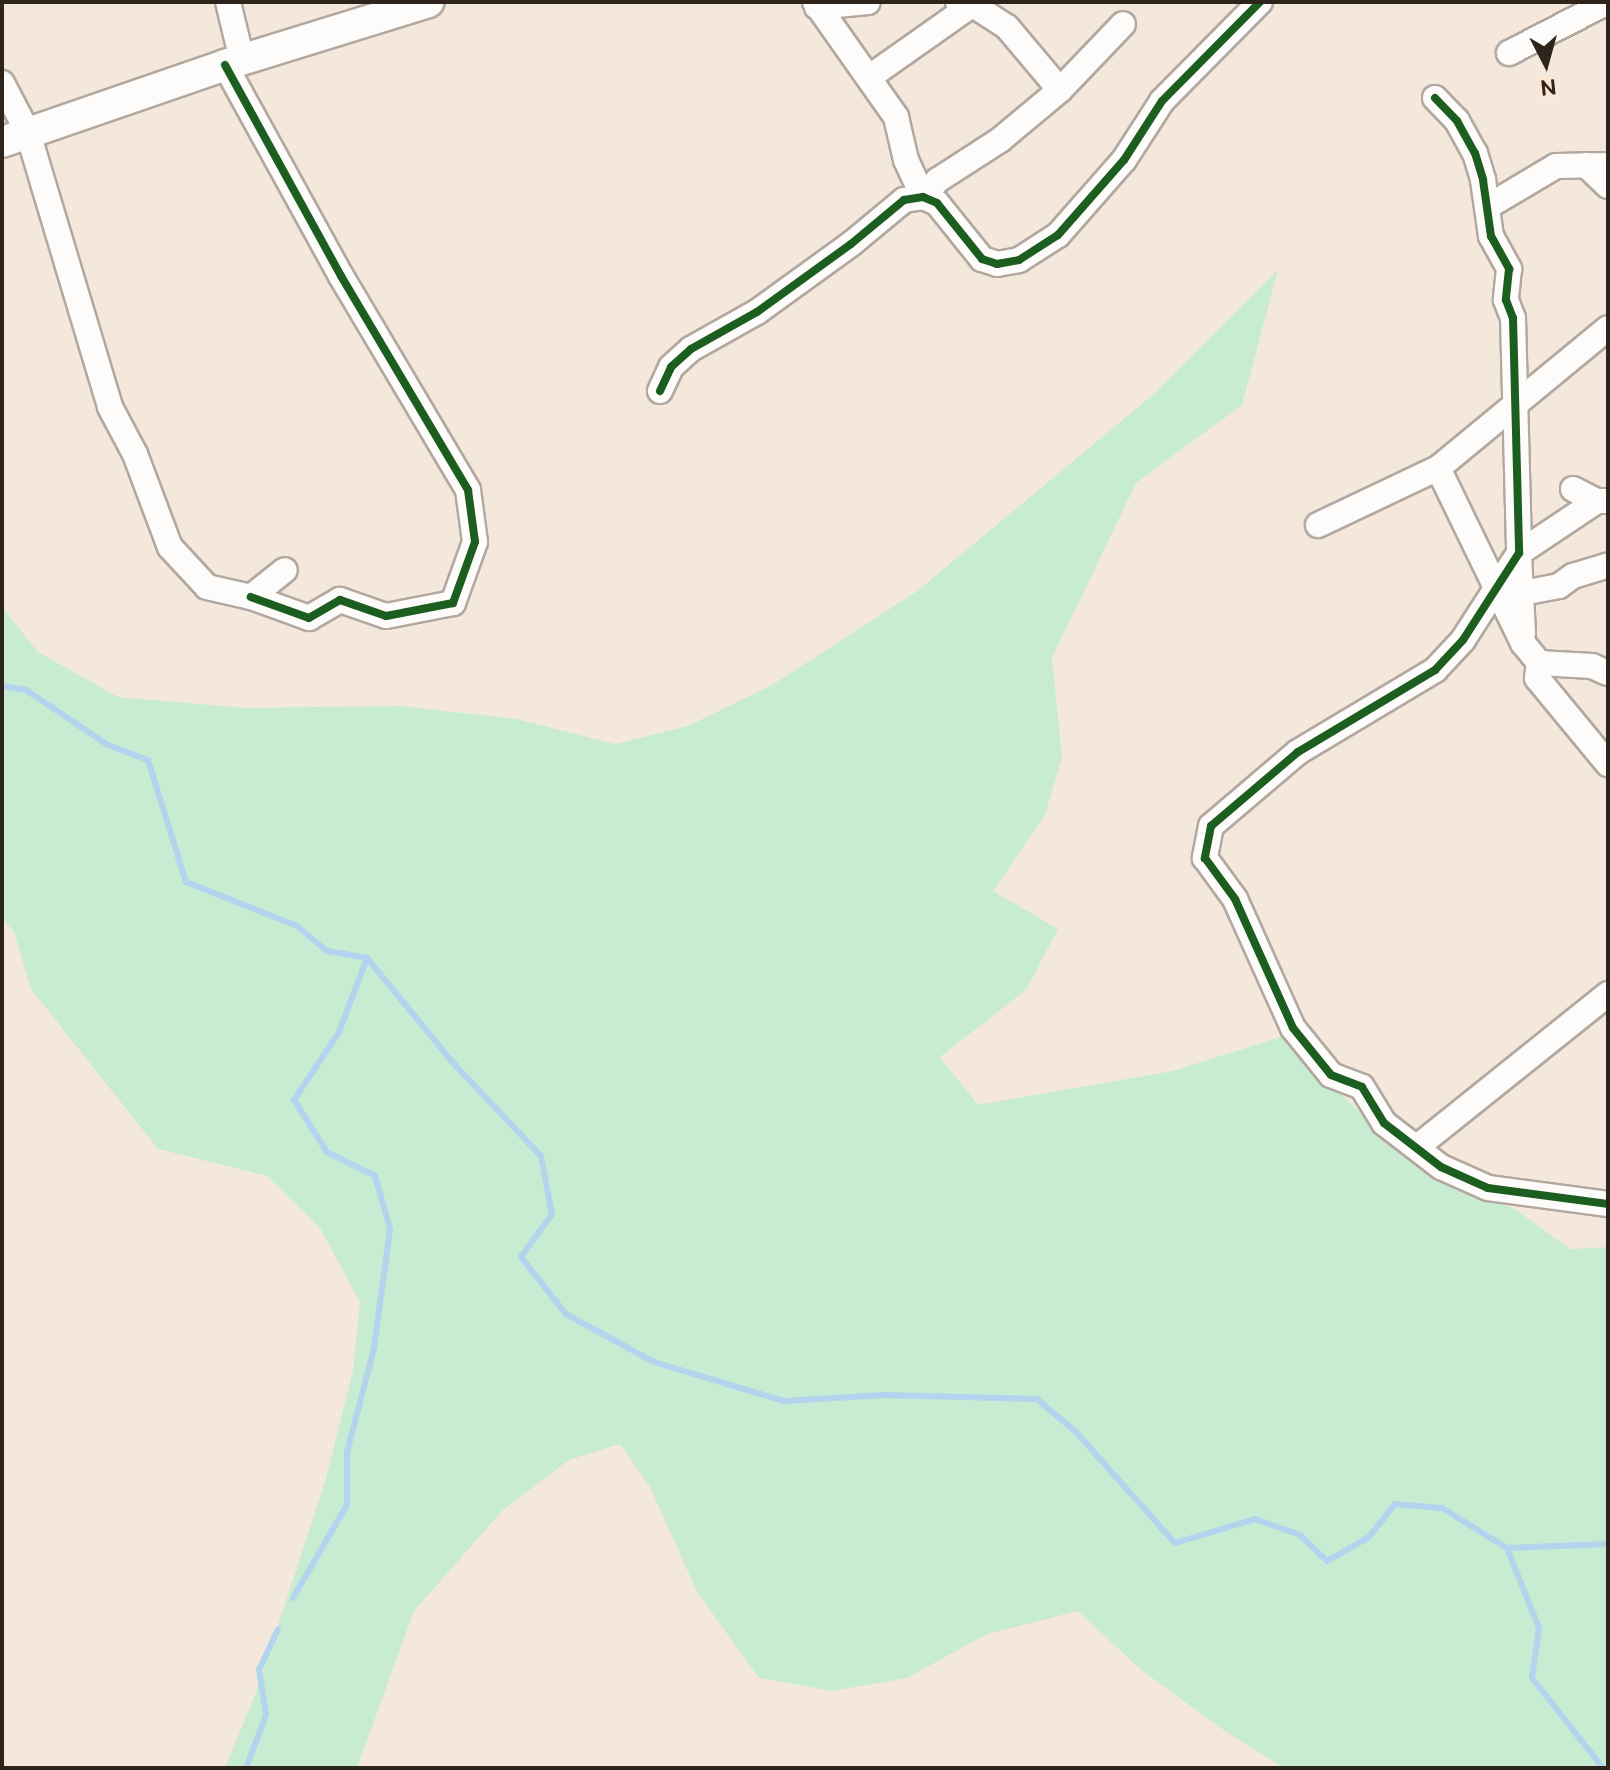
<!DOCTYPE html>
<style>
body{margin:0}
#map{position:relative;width:1610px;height:1770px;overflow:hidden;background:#f4e8dd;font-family:Ubuntu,sans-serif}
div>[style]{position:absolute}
.green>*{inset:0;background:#c7ecd1}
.stream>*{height:6px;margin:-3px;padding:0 3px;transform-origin:3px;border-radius:3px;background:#b2d4ef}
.roads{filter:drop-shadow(2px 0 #b2a89f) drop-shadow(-2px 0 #b2a89f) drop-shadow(0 2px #b2a89f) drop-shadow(0 -2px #b2a89f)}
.minor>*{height:24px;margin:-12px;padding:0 12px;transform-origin:12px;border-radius:12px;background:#fdfcfa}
.tertiary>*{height:30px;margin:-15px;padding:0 15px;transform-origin:15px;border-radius:15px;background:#fdfcfa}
.cycleway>*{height:8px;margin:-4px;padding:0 4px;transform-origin:4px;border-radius:4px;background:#1b5e20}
span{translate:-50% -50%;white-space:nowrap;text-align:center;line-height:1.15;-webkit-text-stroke:7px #fde7d4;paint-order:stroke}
.frame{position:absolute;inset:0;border:4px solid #2e241b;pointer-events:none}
.north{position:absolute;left:1506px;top:24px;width:80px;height:80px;-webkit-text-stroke:6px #fde7d4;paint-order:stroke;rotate:174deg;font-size:22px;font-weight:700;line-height:32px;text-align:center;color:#2e241b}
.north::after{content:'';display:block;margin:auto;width:28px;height:36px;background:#2e241b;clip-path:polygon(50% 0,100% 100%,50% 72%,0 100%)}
</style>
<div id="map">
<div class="green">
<div style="clip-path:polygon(1278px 270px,1242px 405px,1136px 483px,1052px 658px,1062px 757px,1045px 815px,993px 891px,1058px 929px,1026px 990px,940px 1057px,978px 1105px,1173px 1071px,1290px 1034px,1326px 1080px,1371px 1123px,1471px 1193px,1515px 1209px,1570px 1249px,1608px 1247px,1608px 1768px,1284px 1768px,1225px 1731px,1140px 1669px,1078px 1611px,987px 1634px,907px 1678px,832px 1691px,759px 1678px,697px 1592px,650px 1487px,620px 1444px,569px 1460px,503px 1510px,414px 1611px,357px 1768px,225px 1768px,255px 1695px,325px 1482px,353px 1370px,360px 1302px,320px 1228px,267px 1176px,158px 1149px,31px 989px,14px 932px,2px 918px,2px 607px,38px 652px,118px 697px,244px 708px,401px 706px,516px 719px,615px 744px,688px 726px,772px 685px,916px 592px,1155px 393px)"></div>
</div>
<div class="stream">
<div style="left:2px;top:686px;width:24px;rotate:9deg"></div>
<div style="left:26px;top:690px;width:99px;rotate:33.9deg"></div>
<div style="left:108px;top:745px;width:43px;rotate:20.6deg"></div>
<div style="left:148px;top:760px;width:128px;rotate:72.7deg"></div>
<div style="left:186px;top:882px;width:119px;rotate:21.6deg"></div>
<div style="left:297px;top:926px;width:39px;rotate:40deg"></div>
<div style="left:327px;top:951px;width:41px;rotate:9.9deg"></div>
<div style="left:367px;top:958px;width:139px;rotate:50.6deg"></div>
<div style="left:455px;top:1065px;width:125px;rotate:46.6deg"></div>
<div style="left:541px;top:1156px;width:59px;rotate:79.3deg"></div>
<div style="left:552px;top:1214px;width:53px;rotate:125.8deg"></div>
<div style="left:521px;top:1257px;width:73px;rotate:51.7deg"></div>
<div style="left:566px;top:1314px;width:100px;rotate:28.6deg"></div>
<div style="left:654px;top:1362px;width:136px;rotate:16.7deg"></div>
<div style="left:784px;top:1401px;width:101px;rotate:-3.4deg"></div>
<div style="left:885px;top:1395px;width:152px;rotate:1.5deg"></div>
<div style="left:1037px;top:1399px;width:51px;rotate:40.2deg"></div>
<div style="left:1076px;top:1432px;width:149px;rotate:48.3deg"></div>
<div style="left:1175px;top:1543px;width:84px;rotate:-16.7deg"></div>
<div style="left:1255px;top:1519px;width:48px;rotate:19.6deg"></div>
<div style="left:1300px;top:1535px;width:37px;rotate:44deg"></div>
<div style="left:1327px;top:1561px;width:48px;rotate:-29.7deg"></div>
<div style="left:1369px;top:1537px;width:42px;rotate:-51.8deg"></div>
<div style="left:1395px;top:1504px;width:47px;rotate:4.9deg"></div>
<div style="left:1442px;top:1508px;width:76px;rotate:31.6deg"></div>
<div style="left:1507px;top:1548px;width:101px;rotate:-2.3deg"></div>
<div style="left:1507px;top:1548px;width:86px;rotate:68.2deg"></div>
<div style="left:1539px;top:1628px;width:50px;rotate:98deg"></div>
<div style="left:1532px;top:1678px;width:115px;rotate:51.7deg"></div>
<div style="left:293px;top:1598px;width:108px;rotate:-59.9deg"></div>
<div style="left:347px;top:1505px;width:53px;rotate:-90deg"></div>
<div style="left:347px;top:1452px;width:107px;rotate:-75.4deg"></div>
<div style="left:374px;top:1348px;width:120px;rotate:-82.3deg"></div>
<div style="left:390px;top:1229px;width:55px;rotate:-105.8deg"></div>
<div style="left:375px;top:1176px;width:54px;rotate:-153.4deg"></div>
<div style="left:327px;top:1152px;width:62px;rotate:-122.4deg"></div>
<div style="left:294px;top:1100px;width:82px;rotate:-56.5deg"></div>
<div style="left:339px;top:1032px;width:79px;rotate:-69.3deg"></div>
<div style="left:246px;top:1768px;width:57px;rotate:-69.3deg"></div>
<div style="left:266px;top:1715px;width:46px;rotate:-98.8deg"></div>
<div style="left:259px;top:1670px;width:45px;rotate:-65.1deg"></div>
</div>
<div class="roads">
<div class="minor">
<div style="left:228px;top:2px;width:60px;rotate:76.4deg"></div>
<div style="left:815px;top:2px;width:141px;rotate:54.8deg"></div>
<div style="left:896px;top:117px;width:44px;rotate:76.9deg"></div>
<div style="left:906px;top:160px;width:41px;rotate:65.3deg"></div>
<div style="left:923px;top:197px;width:23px;rotate:-49deg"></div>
<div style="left:938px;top:180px;width:74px;rotate:-32.8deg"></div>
<div style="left:1000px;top:140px;width:78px;rotate:-39.8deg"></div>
<div style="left:1060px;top:90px;width:91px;rotate:-46.3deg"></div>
<div style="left:958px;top:2px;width:15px;rotate:11deg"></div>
<div style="left:973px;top:5px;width:40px;rotate:32.9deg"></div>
<div style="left:1007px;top:27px;width:82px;rotate:49.9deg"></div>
<div style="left:817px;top:7px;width:51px;rotate:-5.6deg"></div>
<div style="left:1509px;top:53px;width:111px;rotate:-27.3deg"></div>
<div style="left:225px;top:65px;width:241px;rotate:61.2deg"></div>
<div style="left:341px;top:276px;width:249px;rotate:59.3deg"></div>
<div style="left:468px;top:490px;width:52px;rotate:82.3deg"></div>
<div style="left:475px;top:542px;width:65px;rotate:109.8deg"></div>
<div style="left:453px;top:603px;width:68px;rotate:169deg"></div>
<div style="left:386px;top:616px;width:49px;rotate:-160.8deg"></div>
<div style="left:340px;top:600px;width:36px;rotate:150deg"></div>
<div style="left:309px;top:618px;width:62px;rotate:-160.1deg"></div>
<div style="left:871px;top:76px;width:128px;rotate:-35.2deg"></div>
<div style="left:2px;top:83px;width:56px;rotate:62.5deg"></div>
<div style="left:28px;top:133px;width:286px;rotate:73.3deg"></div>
<div style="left:110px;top:407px;width:53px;rotate:62deg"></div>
<div style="left:135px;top:454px;width:99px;rotate:69.4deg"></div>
<div style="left:170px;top:547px;width:54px;rotate:47.2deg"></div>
<div style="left:207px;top:587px;width:45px;rotate:12.8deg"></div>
<div style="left:251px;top:597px;width:43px;rotate:-38.5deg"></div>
<div style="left:1435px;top:98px;width:32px;rotate:46deg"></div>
<div style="left:1457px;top:121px;width:37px;rotate:61deg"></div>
<div style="left:1475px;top:153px;width:28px;rotate:73deg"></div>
<div style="left:1483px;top:180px;width:57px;rotate:81.9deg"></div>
<div style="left:1491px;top:236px;width:38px;rotate:61deg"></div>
<div style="left:1509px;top:269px;width:31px;rotate:96deg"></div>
<div style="left:1506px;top:300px;width:19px;rotate:69deg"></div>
<div style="left:1513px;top:318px;width:235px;rotate:88.5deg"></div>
<div style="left:1519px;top:553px;width:103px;rotate:122.8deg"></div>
<div style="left:1463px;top:640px;width:41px;rotate:133deg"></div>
<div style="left:1435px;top:670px;width:160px;rotate:149.1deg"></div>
<div style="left:1298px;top:752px;width:114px;rotate:139.6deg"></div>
<div style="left:1211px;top:826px;width:33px;rotate:101deg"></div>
<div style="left:1205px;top:858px;width:51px;rotate:53.8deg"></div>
<div style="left:1235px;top:899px;width:141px;rotate:65.8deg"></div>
<div style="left:1293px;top:1028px;width:60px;rotate:51deg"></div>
<div style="left:1331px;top:1075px;width:33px;rotate:21deg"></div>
<div style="left:1362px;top:1087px;width:42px;rotate:58.6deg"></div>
<div style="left:1384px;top:1123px;width:72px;rotate:37.7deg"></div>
<div style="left:1441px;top:1167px;width:51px;rotate:24.1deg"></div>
<div style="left:1488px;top:1188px;width:121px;rotate:7.6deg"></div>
<div style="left:1586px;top:165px;width:30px;rotate:44deg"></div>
<div style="left:1487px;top:207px;width:80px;rotate:-30.7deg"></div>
<div style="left:1556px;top:166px;width:52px;rotate:-1.1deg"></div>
<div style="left:1608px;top:328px;width:220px;rotate:140.5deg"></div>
<div style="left:1438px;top:468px;width:195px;rotate:64.1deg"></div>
<div style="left:1523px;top:643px;width:26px;rotate:51deg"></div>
<div style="left:1539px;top:663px;width:53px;rotate:3.2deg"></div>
<div style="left:1592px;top:666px;width:17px;rotate:24deg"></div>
<div style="left:660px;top:391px;width:26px;rotate:-65deg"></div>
<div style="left:671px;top:367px;width:27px;rotate:-42deg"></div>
<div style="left:691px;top:349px;width:76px;rotate:-29.3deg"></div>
<div style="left:757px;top:312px;width:116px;rotate:-35.9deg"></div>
<div style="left:851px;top:244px;width:69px;rotate:-39.7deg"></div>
<div style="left:904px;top:200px;width:19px;rotate:-9deg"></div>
<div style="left:923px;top:197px;width:15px;rotate:23deg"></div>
<div style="left:937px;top:203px;width:72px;rotate:51.2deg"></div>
<div style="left:982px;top:259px;width:16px;rotate:18deg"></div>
<div style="left:997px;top:264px;width:22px;rotate:-10deg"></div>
<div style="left:1019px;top:260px;width:46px;rotate:-32.7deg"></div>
<div style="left:1058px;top:235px;width:100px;rotate:-48.7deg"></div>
<div style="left:1124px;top:160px;width:70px;rotate:-57.2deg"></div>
<div style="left:1162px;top:101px;width:139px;rotate:-45.3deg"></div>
<div style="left:1573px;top:489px;width:27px;rotate:27deg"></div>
<div style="left:1597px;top:501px;width:11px"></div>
<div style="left:1318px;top:525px;width:133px;rotate:-25.4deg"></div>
<div style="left:1507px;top:596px;width:53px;rotate:-10.9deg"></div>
<div style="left:1559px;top:586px;width:17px;rotate:-36deg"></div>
<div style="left:1573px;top:576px;width:37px;rotate:-17deg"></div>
<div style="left:1523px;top:633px;width:80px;rotate:-92.9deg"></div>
<div style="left:1519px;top:553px;width:94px;rotate:-33.7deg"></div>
<div style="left:1539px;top:663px;width:15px;rotate:98deg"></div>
<div style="left:1537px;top:678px;width:112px;rotate:50.5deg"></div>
<div style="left:1417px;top:1147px;width:245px;rotate:-38.7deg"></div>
</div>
<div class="tertiary">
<div style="left:2px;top:142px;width:236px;rotate:-19deg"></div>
<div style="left:225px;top:65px;width:213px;rotate:-17.2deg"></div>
</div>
</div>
<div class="cycleway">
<div style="left:225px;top:65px;width:241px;rotate:61.2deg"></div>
<div style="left:341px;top:276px;width:249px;rotate:59.3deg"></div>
<div style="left:468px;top:490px;width:52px;rotate:82.3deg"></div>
<div style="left:475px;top:542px;width:65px;rotate:109.8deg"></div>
<div style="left:453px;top:603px;width:68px;rotate:169deg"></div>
<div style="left:386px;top:616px;width:49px;rotate:-160.8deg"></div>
<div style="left:340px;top:600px;width:36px;rotate:150deg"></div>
<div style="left:309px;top:618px;width:62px;rotate:-160.1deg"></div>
<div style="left:1435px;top:98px;width:32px;rotate:46deg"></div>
<div style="left:1457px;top:121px;width:37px;rotate:61deg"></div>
<div style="left:1475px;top:153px;width:28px;rotate:73deg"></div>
<div style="left:1483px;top:180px;width:57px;rotate:81.9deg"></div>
<div style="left:1491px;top:236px;width:38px;rotate:61deg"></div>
<div style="left:1509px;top:269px;width:31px;rotate:96deg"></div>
<div style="left:1506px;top:300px;width:19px;rotate:69deg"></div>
<div style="left:1513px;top:318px;width:235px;rotate:88.5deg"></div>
<div style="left:1519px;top:553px;width:103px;rotate:122.8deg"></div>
<div style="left:1463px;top:640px;width:41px;rotate:133deg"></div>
<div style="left:1435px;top:670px;width:160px;rotate:149.1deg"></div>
<div style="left:1298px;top:752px;width:114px;rotate:139.6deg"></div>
<div style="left:1211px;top:826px;width:33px;rotate:101deg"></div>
<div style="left:1205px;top:858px;width:51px;rotate:53.8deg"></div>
<div style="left:1235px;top:899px;width:141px;rotate:65.8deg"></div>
<div style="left:1293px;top:1028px;width:60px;rotate:51deg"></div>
<div style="left:1331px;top:1075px;width:33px;rotate:21deg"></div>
<div style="left:1362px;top:1087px;width:42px;rotate:58.6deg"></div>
<div style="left:1384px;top:1123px;width:72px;rotate:37.7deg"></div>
<div style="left:1441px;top:1167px;width:51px;rotate:24.1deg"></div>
<div style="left:1488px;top:1188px;width:121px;rotate:7.6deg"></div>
<div style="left:660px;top:391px;width:26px;rotate:-65deg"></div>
<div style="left:671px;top:367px;width:27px;rotate:-42deg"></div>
<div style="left:691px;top:349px;width:76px;rotate:-29.3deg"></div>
<div style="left:757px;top:312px;width:116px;rotate:-35.9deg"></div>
<div style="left:851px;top:244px;width:69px;rotate:-39.7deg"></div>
<div style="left:904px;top:200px;width:19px;rotate:-9deg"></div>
<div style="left:923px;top:197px;width:15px;rotate:23deg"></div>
<div style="left:937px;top:203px;width:72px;rotate:51.2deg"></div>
<div style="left:982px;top:259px;width:16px;rotate:18deg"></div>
<div style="left:997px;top:264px;width:22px;rotate:-10deg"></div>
<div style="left:1019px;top:260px;width:46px;rotate:-32.7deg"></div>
<div style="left:1058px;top:235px;width:100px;rotate:-48.7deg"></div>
<div style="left:1124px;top:160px;width:70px;rotate:-57.2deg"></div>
<div style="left:1162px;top:101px;width:139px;rotate:-45.3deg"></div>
</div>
<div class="frame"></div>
<div class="north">N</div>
</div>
